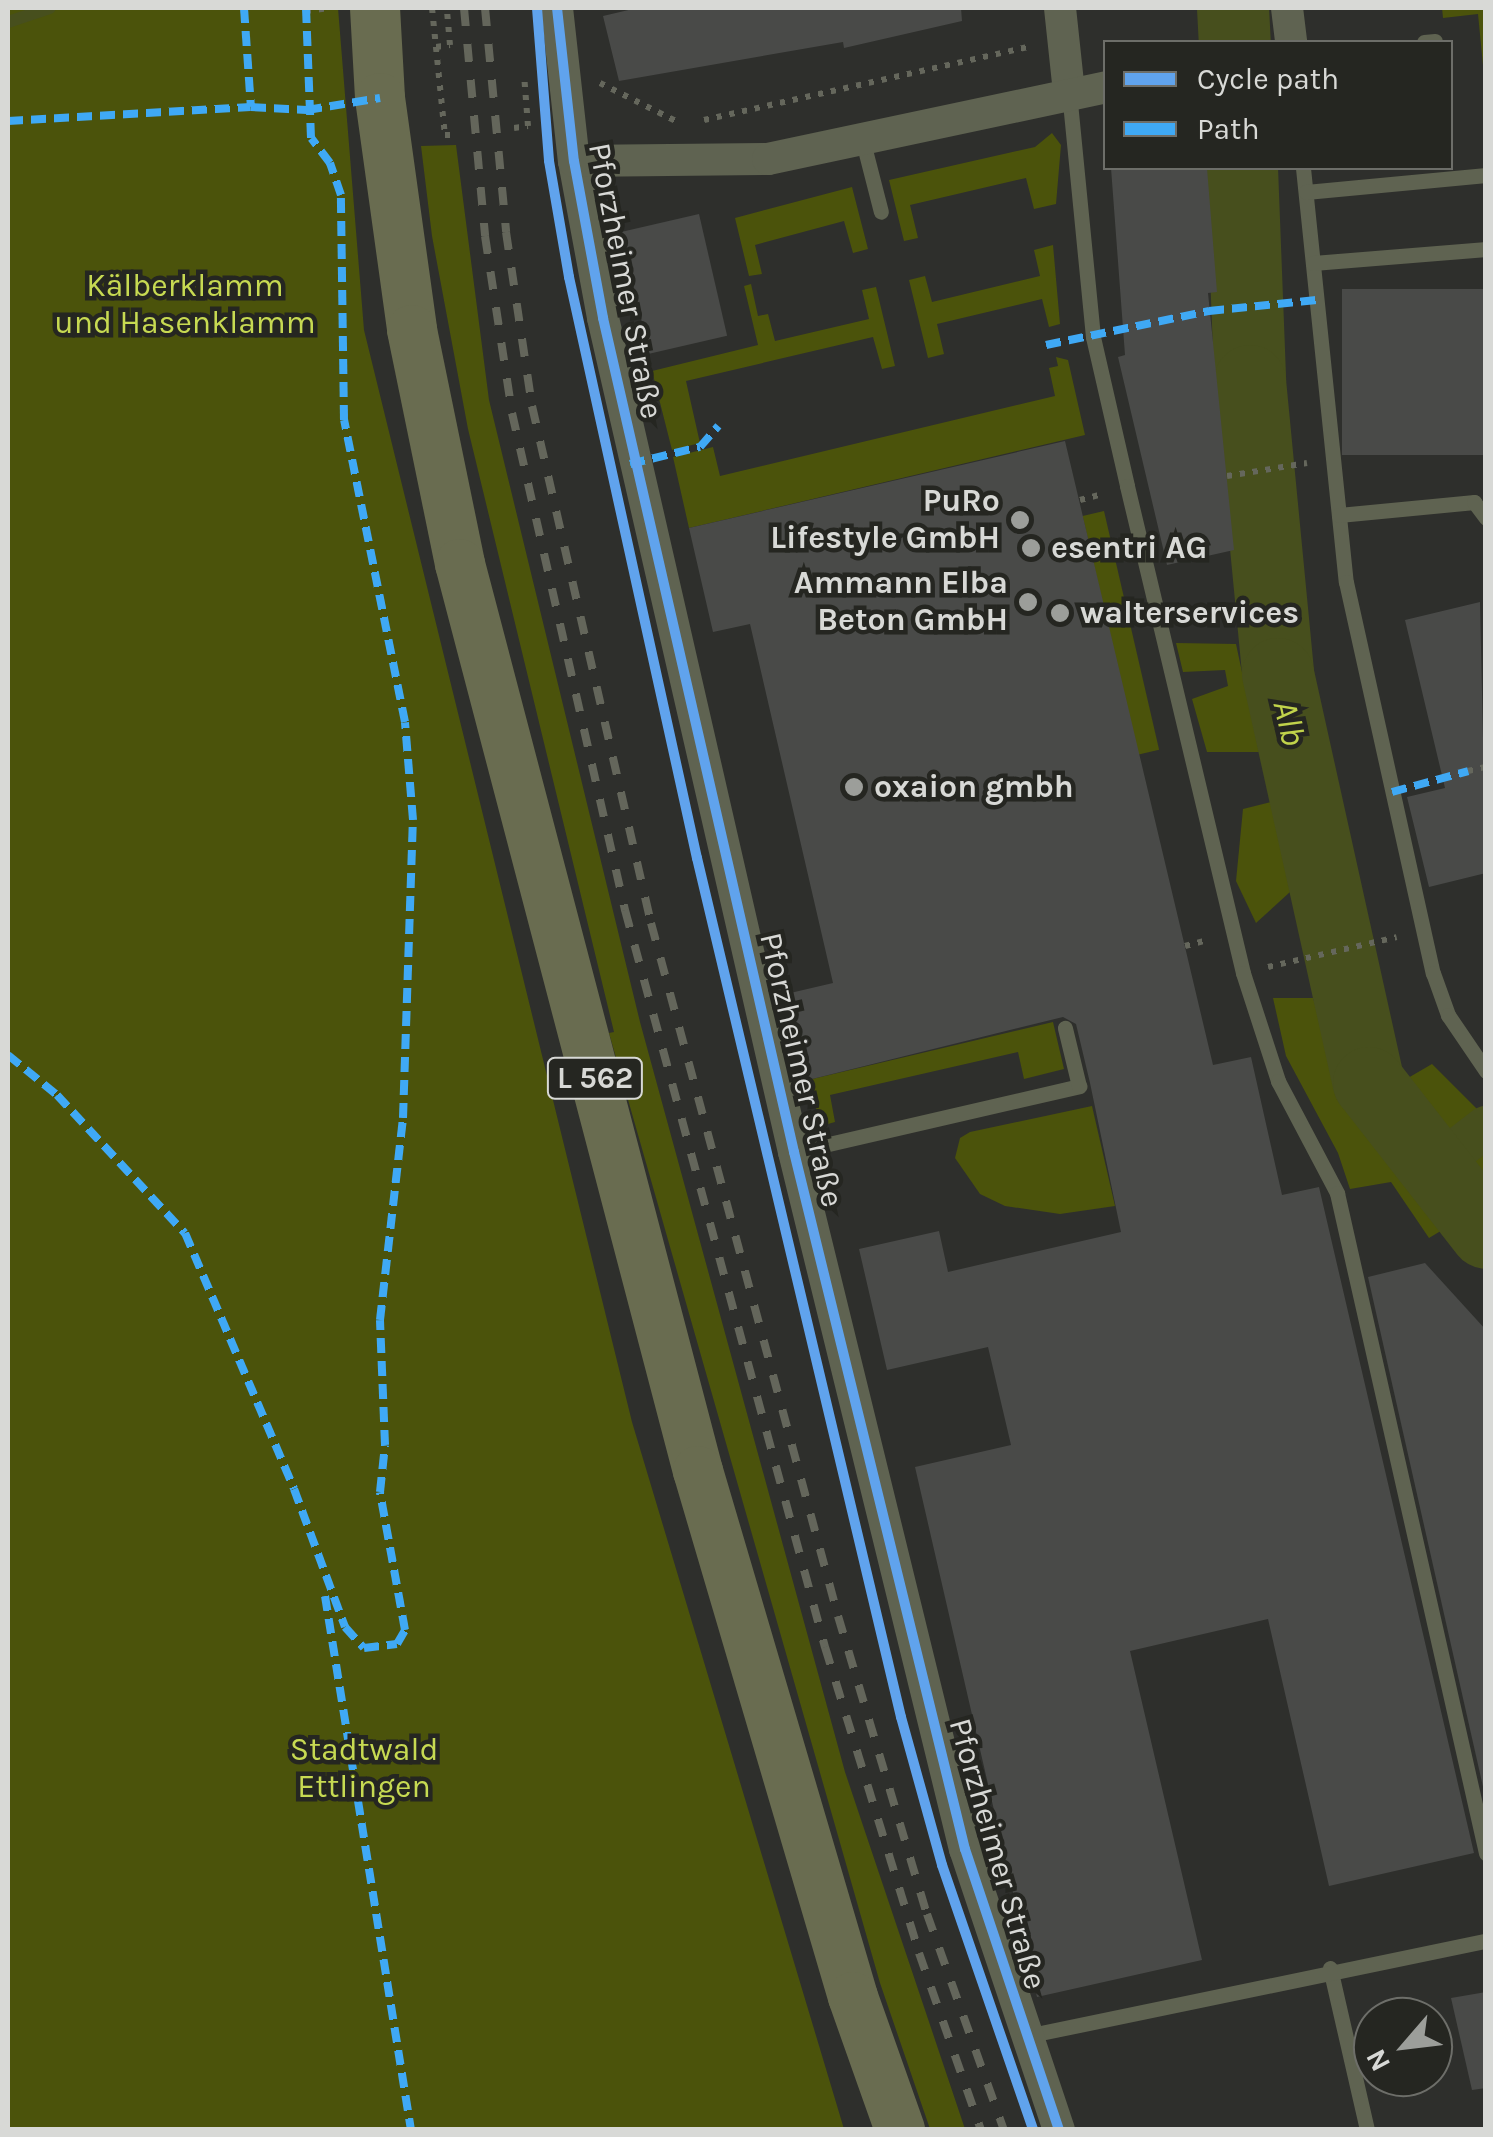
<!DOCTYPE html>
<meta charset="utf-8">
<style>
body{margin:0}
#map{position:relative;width:1493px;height:2137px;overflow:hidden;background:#2e2f2c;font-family:Karla,sans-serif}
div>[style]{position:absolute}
.green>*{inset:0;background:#4b530b;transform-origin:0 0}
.stream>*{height:12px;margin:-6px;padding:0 6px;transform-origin:6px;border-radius:6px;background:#474f1d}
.canal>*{height:42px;margin:-21px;padding:0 21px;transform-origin:21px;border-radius:21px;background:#474f1d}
.river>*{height:72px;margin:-36px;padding:0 36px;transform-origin:36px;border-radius:36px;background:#474f1d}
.building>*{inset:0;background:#494a48;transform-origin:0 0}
.path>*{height:6px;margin-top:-3px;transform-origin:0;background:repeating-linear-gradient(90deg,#65675c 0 5px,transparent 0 13px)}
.lane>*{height:15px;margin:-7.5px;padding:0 7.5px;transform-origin:7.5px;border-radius:7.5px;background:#5f6351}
.street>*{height:32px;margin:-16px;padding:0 16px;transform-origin:16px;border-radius:16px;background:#5f6351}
.primary>*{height:50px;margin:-25px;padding:0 25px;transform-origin:25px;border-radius:25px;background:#696c50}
.rail>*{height:8px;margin-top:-4px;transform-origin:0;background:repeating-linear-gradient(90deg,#64665b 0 18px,transparent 0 36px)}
.quiet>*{height:8px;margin-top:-4px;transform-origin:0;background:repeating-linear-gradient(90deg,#3fa9f5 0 15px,transparent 0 23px)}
.cycleway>*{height:10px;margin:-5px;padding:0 5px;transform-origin:5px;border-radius:5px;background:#60a3ed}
.dots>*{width:28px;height:28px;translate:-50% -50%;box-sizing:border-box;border:5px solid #252621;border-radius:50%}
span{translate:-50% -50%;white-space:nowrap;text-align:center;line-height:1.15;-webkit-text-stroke:9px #252621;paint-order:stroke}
.shield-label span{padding:2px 8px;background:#252621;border:2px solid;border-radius:8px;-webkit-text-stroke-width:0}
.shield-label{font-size:30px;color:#d8d9d6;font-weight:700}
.street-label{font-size:32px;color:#d8d9d6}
.park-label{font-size:32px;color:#c7da52}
.poi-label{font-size:32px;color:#d8d9d6;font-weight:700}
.right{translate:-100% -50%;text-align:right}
.left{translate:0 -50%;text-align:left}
.water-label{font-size:35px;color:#c1d34b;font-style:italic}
.frame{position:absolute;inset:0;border:10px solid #d8d9d6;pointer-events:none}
.legend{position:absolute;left:1103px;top:40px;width:350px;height:130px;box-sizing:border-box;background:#252621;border:2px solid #6d6e69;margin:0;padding:12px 18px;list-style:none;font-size:30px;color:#d8d9d6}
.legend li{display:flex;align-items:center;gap:20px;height:50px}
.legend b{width:50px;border:2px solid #6d6e69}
.north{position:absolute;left:1353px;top:1997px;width:100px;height:100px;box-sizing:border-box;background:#252621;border:2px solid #6d6e69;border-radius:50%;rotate:242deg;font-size:28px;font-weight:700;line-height:40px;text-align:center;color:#d8d9d6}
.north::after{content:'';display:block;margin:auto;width:35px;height:45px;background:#9c9e9a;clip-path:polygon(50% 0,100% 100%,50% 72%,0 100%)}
</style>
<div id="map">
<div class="green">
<div style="clip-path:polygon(8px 8px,338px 8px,364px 330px,632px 1422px,844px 2129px,8px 2129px)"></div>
<div style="clip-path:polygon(1442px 8px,1485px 8px,1485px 86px,1478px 14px,1443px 18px)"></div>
<div style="clip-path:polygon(1052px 133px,1061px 145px,1056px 204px,1034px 209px,1026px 178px,910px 205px,918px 238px,904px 241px,889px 180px,1035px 147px)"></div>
<div style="clip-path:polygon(456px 145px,489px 400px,640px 1022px,845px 1772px,965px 2129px,930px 2129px,880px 1983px,609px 1033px,614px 1032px,468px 429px,432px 236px,421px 146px)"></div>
<div style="clip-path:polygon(852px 187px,868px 249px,853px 253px,844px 221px,755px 245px,762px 274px,749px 276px,735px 218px)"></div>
<div style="clip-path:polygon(1053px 245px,1060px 324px,1049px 327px,1042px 299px,937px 324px,944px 354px,928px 358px,909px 280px,925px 276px,932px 302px,1040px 276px,1034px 250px)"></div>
<div style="clip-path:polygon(751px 284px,758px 316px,768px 314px,775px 341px,869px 319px,862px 290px,876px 287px,895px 366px,882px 369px,873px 337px,686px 381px,700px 443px,672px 450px,652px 371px,758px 345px,744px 286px)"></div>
<div style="clip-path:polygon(1056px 357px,1068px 360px,1085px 435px,689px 528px,673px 457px,713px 447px,720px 476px,1055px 396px,1049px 368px,1058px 366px)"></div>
<div style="left:1104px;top:511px;width:245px;height:22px;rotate:77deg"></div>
<div style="clip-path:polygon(1176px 643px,1236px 644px,1259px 752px,1207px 752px,1192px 699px,1228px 686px,1225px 670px,1183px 672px)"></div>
<div style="clip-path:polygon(1271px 802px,1290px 892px,1256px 923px,1236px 881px,1243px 809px)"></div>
<div style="clip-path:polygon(1273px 998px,1313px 998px,1344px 1101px,1444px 1229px,1429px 1238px,1391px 1182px,1350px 1189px,1338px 1153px,1286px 1056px)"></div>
<div style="clip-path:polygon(1053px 1022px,1064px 1069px,1024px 1079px,1018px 1052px,830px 1095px,835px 1122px,821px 1126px,808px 1080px)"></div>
<div style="clip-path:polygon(1432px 1064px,1485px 1117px,1485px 1208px,1389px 1089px)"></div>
<div style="clip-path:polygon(1092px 1106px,1115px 1206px,1060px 1214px,1005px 1206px,980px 1194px,955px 1158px,960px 1138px,970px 1132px)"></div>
</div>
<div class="stream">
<div style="left:8px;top:22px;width:44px;rotate:-18.4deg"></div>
</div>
<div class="canal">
<div style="left:1434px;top:1167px;width:66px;rotate:-37.6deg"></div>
</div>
<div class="river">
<div style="left:1233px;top:8px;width:34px;rotate:87deg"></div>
<div style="left:1242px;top:168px;width:213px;rotate:87.8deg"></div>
<div style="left:1250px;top:381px;width:294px;rotate:84.5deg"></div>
<div style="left:1278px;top:674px;width:419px;rotate:77.5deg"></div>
<div style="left:1369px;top:1083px;width:190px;rotate:52deg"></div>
</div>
<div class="building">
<div style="clip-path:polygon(637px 8px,961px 8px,962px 21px,844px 48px,843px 42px,619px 81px,603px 16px)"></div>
<div style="clip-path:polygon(1111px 168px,1207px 168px,1217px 292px,1208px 293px,1234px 550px,1167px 565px,1118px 357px,1125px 355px)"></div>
<div style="left:699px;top:214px;width:125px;height:80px;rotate:77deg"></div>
<div style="left:1486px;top:289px;width:166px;height:144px;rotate:90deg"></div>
<div style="clip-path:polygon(1065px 441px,1213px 1065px,1251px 1057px,1282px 1195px,1319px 1187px,1474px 1853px,1329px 1886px,1268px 1619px,1130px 1651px,1202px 1960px,1037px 1997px,915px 1467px,1011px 1445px,988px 1347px,887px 1370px,859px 1249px,939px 1231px,948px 1272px,1121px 1232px,1090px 1083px,1076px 1024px,1063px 1017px,808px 1080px,786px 994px,833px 983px,750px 624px,713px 632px,689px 528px)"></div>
<div style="clip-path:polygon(1480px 602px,1486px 873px,1429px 887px,1407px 797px,1445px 788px,1405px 620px)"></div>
<div style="clip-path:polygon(1425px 1263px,1486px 1330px,1486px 1800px,1368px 1277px)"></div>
<div style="clip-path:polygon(1486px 1992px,1486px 2088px,1472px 2090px,1451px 1998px)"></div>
</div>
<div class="path">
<div style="left:432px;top:8px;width:128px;rotate:84.2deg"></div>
<div style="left:445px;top:135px;width:7px"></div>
<div style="left:306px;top:11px;width:24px;rotate:-7deg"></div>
<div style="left:436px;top:47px;width:14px;rotate:-8deg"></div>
<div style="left:450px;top:45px;width:37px;rotate:-95deg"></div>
<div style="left:600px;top:83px;width:87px;rotate:26.6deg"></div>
<div style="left:704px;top:120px;width:333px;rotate:-12.7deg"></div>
<div style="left:514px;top:128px;width:14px;rotate:-8deg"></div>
<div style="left:528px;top:126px;width:52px;rotate:-94.4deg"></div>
<div style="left:1227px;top:476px;width:81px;rotate:-9.2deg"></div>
<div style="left:1080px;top:500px;width:23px;rotate:-15deg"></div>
<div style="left:1468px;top:771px;width:18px;rotate:-13deg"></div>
<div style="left:1185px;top:946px;width:24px;rotate:-15deg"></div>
<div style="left:1268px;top:967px;width:132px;rotate:-13.1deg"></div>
</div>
<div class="lane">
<div style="left:1424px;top:42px;width:11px;rotate:-5deg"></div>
<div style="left:1069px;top:92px;width:246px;rotate:84.4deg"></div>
<div style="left:1093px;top:337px;width:153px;rotate:77.1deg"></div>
<div style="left:1127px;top:486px;width:501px;rotate:76.6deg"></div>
<div style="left:1243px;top:973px;width:114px;rotate:72deg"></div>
<div style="left:1278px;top:1081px;width:127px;rotate:62.2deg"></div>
<div style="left:1337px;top:1193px;width:677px;rotate:77.28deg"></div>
<div style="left:862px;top:138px;width:76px;rotate:75.6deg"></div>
<div style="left:1303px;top:168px;width:416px;rotate:84.1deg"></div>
<div style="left:1346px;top:582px;width:401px;rotate:77.5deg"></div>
<div style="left:1433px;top:973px;width:45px;rotate:70.3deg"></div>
<div style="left:1448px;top:1015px;width:68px;rotate:55.8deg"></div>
<div style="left:1306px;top:192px;width:181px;rotate:-5.4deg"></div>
<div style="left:1313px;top:263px;width:174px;rotate:-4.6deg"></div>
<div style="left:1339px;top:515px;width:136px;rotate:-5.5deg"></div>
<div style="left:1474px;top:502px;width:20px;rotate:53deg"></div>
<div style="left:794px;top:1152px;width:293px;rotate:-13deg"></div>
<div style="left:1079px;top:1086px;width:60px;rotate:-103.6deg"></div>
<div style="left:1330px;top:1968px;width:166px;rotate:77.1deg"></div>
<div style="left:1026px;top:2036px;width:470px;rotate:-11.7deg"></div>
</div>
<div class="street">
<div style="left:557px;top:8px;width:154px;rotate:83.7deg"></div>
<div style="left:574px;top:161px;width:160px;rotate:79.5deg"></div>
<div style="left:603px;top:318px;width:856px;rotate:77.1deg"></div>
<div style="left:794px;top:1152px;width:718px;rotate:76.22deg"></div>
<div style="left:965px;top:1849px;width:296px;rotate:71.5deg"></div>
<div style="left:1060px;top:8px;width:84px;rotate:83.9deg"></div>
<div style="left:1287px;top:8px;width:34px;rotate:83deg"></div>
<div style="left:574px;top:161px;width:194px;rotate:-0.6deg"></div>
<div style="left:768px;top:159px;width:346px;rotate:-12deg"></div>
</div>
<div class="primary">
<div style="left:375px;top:8px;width:90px;rotate:86.8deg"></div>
<div style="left:380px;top:98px;width:234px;rotate:82.1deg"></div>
<div style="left:412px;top:330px;width:239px;rotate:78.4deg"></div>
<div style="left:460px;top:564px;width:938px;rotate:75.3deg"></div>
<div style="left:698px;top:1471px;width:548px;rotate:73.58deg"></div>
<div style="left:853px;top:1997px;width:141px;rotate:70.5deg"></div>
</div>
<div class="rail">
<div style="left:464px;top:8px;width:229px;rotate:84.7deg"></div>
<div style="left:485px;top:236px;width:179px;rotate:81.3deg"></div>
<div style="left:512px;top:413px;width:510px;rotate:77.19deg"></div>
<div style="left:625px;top:910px;width:764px;rotate:74.82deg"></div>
<div style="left:825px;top:1647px;width:320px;rotate:72.9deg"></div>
<div style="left:919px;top:1953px;width:188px;rotate:70.7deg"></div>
<div style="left:485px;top:8px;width:225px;rotate:84.6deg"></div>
<div style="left:506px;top:232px;width:176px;rotate:81.5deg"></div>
<div style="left:532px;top:406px;width:531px;rotate:77.04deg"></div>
<div style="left:651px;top:923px;width:718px;rotate:74.9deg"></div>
<div style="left:838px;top:1616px;width:311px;rotate:73.4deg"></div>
<div style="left:927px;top:1914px;width:229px;rotate:70.4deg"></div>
</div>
<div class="quiet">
<div style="left:244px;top:8px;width:99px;rotate:86deg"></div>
<div style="left:8px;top:121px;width:243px;rotate:-3.3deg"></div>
<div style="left:251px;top:107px;width:56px;rotate:3.1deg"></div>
<div style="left:307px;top:110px;width:74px;rotate:-9.3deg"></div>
<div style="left:1046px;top:345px;width:167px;rotate:-11.8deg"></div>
<div style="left:1209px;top:311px;width:108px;rotate:-5.9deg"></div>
<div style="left:630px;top:464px;width:72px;rotate:-13.7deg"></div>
<div style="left:700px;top:447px;width:28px;rotate:-49deg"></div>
<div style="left:1392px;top:792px;width:79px;rotate:-15.4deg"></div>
<div style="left:8px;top:1055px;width:63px;rotate:39.2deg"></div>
<div style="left:57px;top:1095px;width:188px;rotate:47.2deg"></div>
<div style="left:185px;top:1233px;width:278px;rotate:66.9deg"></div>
<div style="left:294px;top:1489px;width:147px;rotate:69.7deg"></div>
<div style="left:345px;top:1627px;width:28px;rotate:48deg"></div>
<div style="left:364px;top:1648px;width:33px;rotate:-7deg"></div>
<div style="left:397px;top:1644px;width:16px;rotate:-60deg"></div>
<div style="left:405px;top:1630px;width:140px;rotate:-100.3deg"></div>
<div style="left:380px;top:1492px;width:47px;rotate:-83.9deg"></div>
<div style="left:385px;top:1445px;width:125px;rotate:-92.3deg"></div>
<div style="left:380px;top:1320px;width:203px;rotate:-83.5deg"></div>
<div style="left:403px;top:1118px;width:298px;rotate:-88.1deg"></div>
<div style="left:413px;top:820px;width:98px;rotate:-94.7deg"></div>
<div style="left:405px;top:722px;width:308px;rotate:-101.4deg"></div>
<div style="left:344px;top:420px;width:225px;rotate:-90.8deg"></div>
<div style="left:341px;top:195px;width:34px;rotate:-109deg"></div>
<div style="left:330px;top:163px;width:31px;rotate:-127deg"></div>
<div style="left:311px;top:138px;width:130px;rotate:-92.2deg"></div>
<div style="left:325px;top:1596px;width:541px;rotate:80.85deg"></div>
</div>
<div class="cycleway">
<div style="left:537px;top:8px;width:153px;rotate:85.5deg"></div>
<div style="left:549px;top:161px;width:118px;rotate:80.2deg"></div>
<div style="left:569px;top:277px;width:595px;rotate:77.58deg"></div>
<div style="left:697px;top:858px;width:883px;rotate:76.64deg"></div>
<div style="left:901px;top:1717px;width:154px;rotate:74.5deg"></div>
<div style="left:942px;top:1865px;width:280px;rotate:71deg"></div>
<div style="left:557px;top:8px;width:154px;rotate:83.7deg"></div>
<div style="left:574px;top:161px;width:160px;rotate:79.5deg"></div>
<div style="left:603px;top:318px;width:856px;rotate:77.1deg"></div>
<div style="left:794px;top:1152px;width:718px;rotate:76.22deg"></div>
<div style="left:965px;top:1849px;width:296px;rotate:71.5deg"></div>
</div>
<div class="dots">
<div style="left:1020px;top:520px;background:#9c9e9a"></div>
<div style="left:1031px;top:548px;background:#9c9e9a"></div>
<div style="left:1028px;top:602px;background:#9c9e9a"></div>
<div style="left:1060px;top:613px;background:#9c9e9a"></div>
<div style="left:854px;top:787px;background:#9c9e9a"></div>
</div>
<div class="shield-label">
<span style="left:595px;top:1078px">L 562</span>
</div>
<div class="street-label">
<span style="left:625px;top:281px;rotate:79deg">Pforzheimer Straße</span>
<span style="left:801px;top:1070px;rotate:77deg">Pforzheimer Straße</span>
<span style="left:997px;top:1854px;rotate:74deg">Pforzheimer Straße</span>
</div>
<div class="park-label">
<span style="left:185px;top:305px">Kälberklamm<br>und Hasenklamm</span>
<span style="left:364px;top:1769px">Stadtwald<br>Ettlingen</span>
</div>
<div class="poi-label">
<span class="right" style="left:1000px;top:520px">PuRo<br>Lifestyle GmbH</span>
<span class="left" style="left:1051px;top:548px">esentri AG</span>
<span class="right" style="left:1008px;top:602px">Ammann Elba<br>Beton GmbH</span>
<span class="left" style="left:1080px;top:613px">walterservices</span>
<span class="left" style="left:874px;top:787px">oxaion gmbh</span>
</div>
<div class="water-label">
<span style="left:1289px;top:723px;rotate:77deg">Alb</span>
</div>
<div class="frame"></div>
<ul class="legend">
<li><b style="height:12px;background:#60a3ed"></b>Cycle path</li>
<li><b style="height:12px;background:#3fa9f5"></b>Path</li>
</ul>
<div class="north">N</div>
</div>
